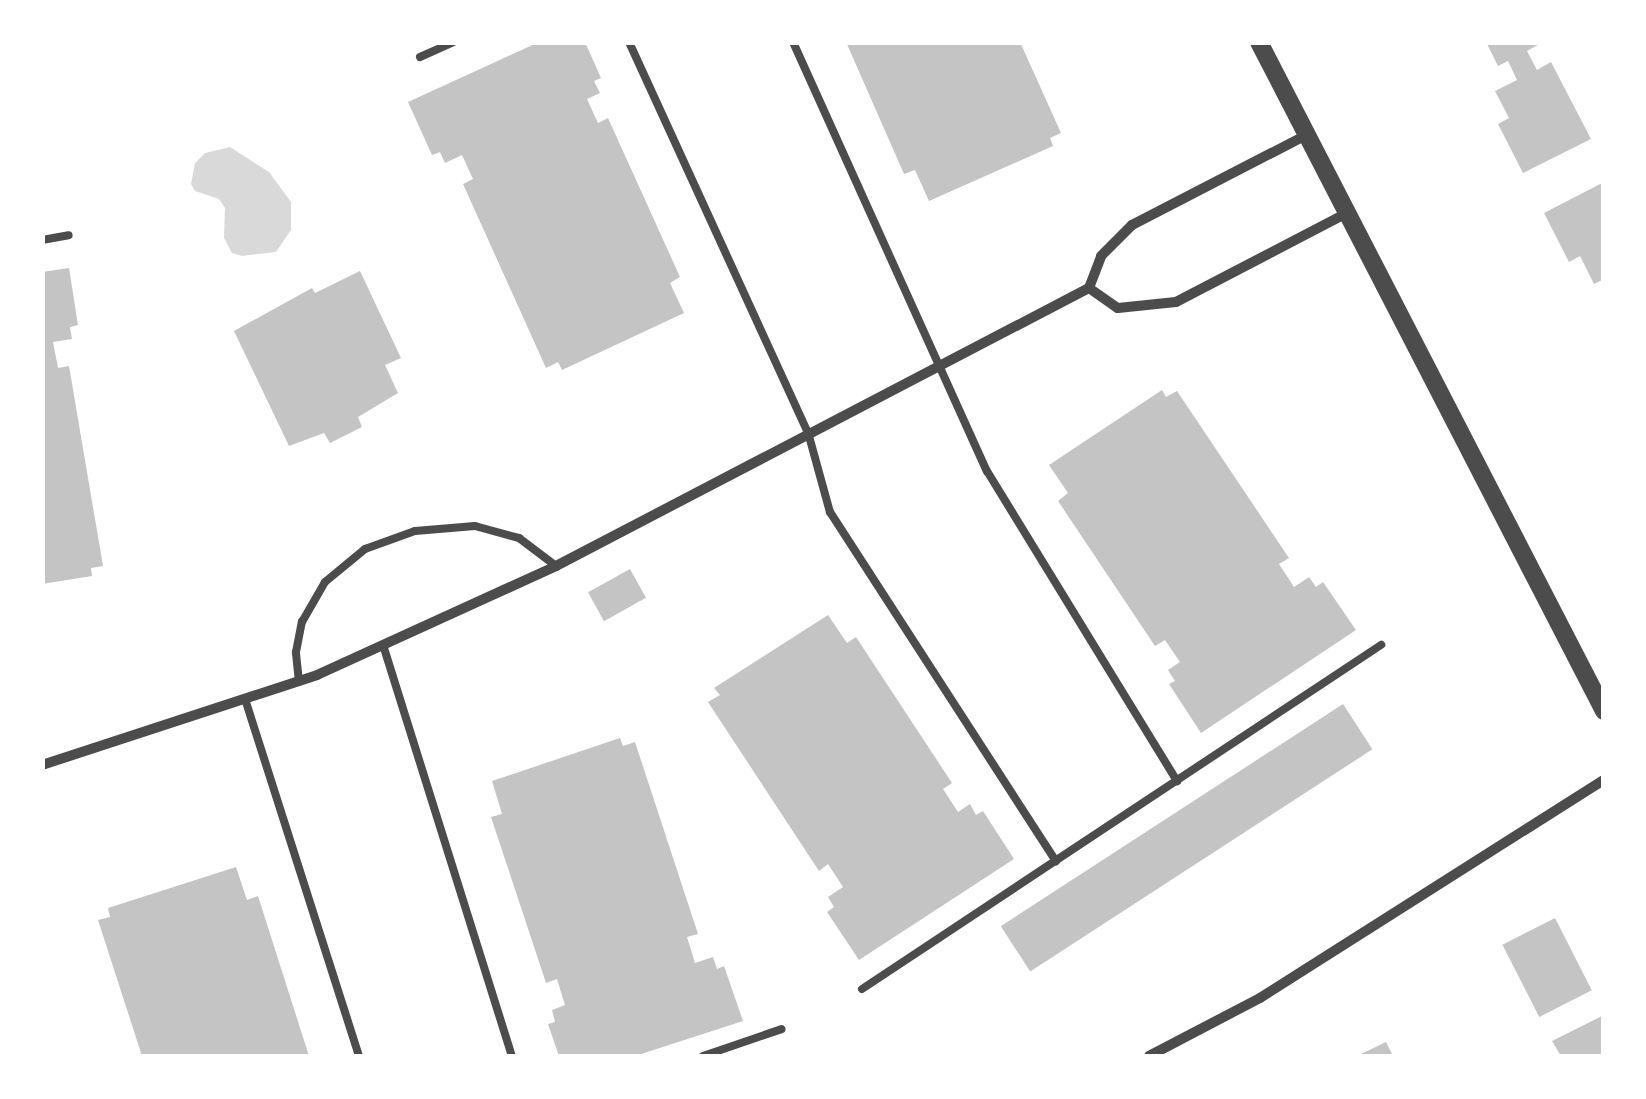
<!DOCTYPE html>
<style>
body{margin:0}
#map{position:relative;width:1646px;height:1099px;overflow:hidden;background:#fff;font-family:"Source Sans 3",sans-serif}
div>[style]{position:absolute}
.water>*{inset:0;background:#d9d9d9}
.building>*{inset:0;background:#c4c4c4;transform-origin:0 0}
.service>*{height:8px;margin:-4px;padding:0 4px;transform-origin:4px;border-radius:4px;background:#4c4c4c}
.minor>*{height:10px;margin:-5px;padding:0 5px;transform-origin:5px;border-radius:5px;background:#4c4c4c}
.tertiary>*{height:18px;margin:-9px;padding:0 9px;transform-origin:9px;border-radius:9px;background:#4c4c4c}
span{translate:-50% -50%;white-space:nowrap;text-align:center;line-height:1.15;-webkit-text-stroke:10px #fff;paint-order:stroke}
.frame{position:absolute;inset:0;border:45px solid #fff;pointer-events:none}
</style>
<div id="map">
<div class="water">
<div style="clip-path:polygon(230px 147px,269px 172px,291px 202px,291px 230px,276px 252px,242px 256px,232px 253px,224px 238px,225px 208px,219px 199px,195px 191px,191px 184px,195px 163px,205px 153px)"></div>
</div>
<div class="building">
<div style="clip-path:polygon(539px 42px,585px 42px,601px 78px,594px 81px,600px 93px,587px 99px,598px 123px,608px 118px,680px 277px,670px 283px,684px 313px,562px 370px,558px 362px,546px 368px,463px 184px,473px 179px,462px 155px,445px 163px,440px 152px,432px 155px,408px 102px)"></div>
<div style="clip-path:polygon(846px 42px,1020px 42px,1061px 133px,1050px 138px,1053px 146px,929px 201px,915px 170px,904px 174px)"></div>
<div style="clip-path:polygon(1486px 42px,1543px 42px,1527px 51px,1537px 70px,1551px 62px,1591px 139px,1523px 173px,1498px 124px,1509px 118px,1495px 91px,1517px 80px,1508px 61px,1498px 66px)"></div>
<div style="clip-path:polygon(1604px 182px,1604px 279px,1594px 284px,1580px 256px,1569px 262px,1544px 213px)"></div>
<div style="clip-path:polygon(69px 268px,78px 325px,70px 327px,72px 339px,53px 342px,58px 368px,69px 366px,103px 566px,91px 568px,92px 576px,42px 584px,42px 272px)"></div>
<div style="clip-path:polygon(360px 271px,401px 358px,385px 365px,398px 393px,358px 417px,362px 427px,330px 443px,324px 433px,289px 446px,234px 331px,312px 288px,315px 293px)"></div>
<div style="clip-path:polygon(1162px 390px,1166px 397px,1177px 391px,1289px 558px,1279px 564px,1294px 587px,1309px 577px,1316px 587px,1323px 582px,1356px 630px,1201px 733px,1169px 684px,1175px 681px,1168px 670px,1180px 662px,1165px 640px,1155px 646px,1058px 501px,1068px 493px,1049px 465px)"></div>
<div style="left:630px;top:569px;width:33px;height:48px;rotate:61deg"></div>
<div style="clip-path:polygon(828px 615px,847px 643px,856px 637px,952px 783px,943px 789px,958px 812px,970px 804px,976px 815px,983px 811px,1014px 859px,859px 960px,827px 912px,834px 907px,828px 897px,843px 887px,828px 864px,819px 871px,708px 702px,720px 695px,714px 688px)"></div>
<div style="left:1343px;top:704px;width:54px;height:408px;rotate:57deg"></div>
<div style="clip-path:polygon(620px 738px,623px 746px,635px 742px,698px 934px,687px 937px,695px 963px,713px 957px,717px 969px,724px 966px,743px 1021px,635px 1056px,559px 1056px,548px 1024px,555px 1022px,552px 1010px,565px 1005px,557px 979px,546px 983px,491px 817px,502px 814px,492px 781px)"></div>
<div style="clip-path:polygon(236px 867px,247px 900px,258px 896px,309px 1056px,142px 1056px,98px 920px,110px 917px,108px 908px)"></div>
<div style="left:1555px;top:918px;width:81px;height:59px;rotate:63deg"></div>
<div style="clip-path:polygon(1604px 1015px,1604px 1056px,1561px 1056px,1552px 1041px)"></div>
<div style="clip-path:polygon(1386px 1042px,1393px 1056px,1357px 1056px)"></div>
</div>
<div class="service">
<div style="left:629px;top:42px;width:433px;rotate:65.4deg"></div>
<div style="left:809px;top:436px;width:79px;rotate:74.6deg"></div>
<div style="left:830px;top:512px;width:416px;rotate:57.1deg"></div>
<div style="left:793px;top:42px;width:471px;rotate:65.7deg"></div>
<div style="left:987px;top:471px;width:364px;rotate:58.5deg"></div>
<div style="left:420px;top:57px;width:36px;rotate:-24deg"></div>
<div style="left:42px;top:240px;width:27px;rotate:-10deg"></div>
<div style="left:384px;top:648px;width:428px;rotate:72.6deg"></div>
<div style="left:299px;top:682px;width:30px;rotate:-96deg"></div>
<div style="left:296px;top:652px;width:31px;rotate:-79deg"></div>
<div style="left:302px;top:622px;width:46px;rotate:-60.1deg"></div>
<div style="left:325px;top:582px;width:52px;rotate:-39.5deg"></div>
<div style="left:365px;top:549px;width:53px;rotate:-19.8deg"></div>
<div style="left:415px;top:531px;width:60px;rotate:-4.8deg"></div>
<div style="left:475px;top:526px;width:46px;rotate:15.3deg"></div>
<div style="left:519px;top:538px;width:46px;rotate:37.1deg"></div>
<div style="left:246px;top:702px;width:372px;rotate:72.3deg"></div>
<div style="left:862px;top:989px;width:623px;rotate:-33.54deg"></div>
<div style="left:703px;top:1056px;width:83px;rotate:-18.9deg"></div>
</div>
<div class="minor">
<div style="left:1089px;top:288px;width:35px;rotate:35deg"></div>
<div style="left:1118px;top:308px;width:58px;rotate:-5.9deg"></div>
<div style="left:1176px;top:302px;width:193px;rotate:-27.5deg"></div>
<div style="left:42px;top:765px;width:289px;rotate:-18.1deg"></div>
<div style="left:317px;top:675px;width:263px;rotate:-24.5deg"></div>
<div style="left:556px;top:566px;width:601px;rotate:-27.55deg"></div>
<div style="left:1089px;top:288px;width:34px;rotate:-69deg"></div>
<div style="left:1101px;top:256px;width:44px;rotate:-45deg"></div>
<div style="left:1132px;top:225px;width:196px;rotate:-27.3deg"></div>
<div style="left:1149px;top:1056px;width:125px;rotate:-27.6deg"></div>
<div style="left:1260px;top:998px;width:407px;rotate:-32.4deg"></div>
</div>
<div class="tertiary">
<div style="left:1259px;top:42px;width:753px;rotate:62.72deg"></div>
</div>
<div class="frame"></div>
</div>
